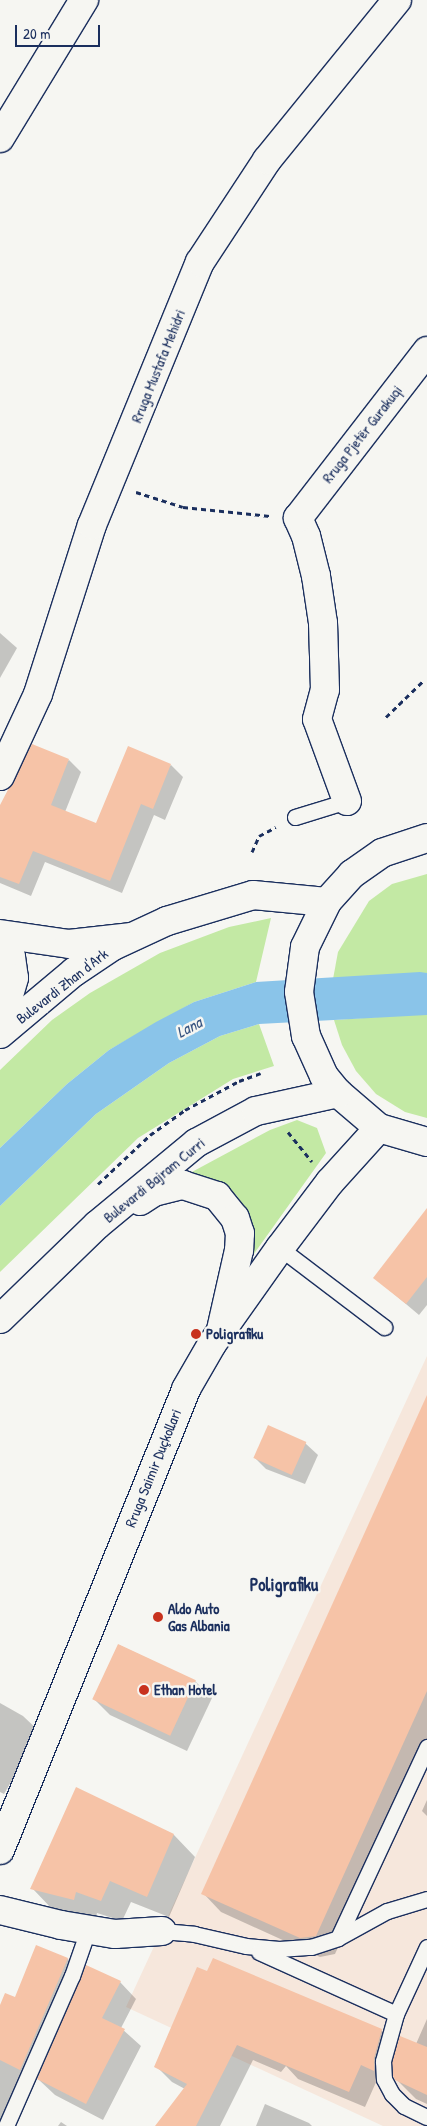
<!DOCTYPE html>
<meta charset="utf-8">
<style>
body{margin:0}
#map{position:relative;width:427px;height:2126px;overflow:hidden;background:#f6f6f2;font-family:"Patrick Hand",sans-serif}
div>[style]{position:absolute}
.built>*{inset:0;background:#f6e7dc}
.green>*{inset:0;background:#c3e9a4}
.water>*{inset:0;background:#8ac4e9}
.shadow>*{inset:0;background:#0003}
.building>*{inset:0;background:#f6c3a7;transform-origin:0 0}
.path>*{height:3px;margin-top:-1.5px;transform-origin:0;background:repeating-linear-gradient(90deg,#1b2f5e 0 5px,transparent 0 9px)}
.roads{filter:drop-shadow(1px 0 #1b2f5e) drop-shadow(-1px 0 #1b2f5e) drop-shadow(0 1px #1b2f5e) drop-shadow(0 -1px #1b2f5e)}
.service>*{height:15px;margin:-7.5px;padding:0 7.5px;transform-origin:7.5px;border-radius:7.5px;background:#f6f6f2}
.minor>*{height:28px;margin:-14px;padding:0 14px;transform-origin:14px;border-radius:14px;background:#f6f6f2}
.secondary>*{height:28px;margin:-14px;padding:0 14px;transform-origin:14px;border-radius:14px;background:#f6f6f2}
.primary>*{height:28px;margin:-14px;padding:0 14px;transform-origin:14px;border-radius:14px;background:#f6f6f2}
.dots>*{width:14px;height:14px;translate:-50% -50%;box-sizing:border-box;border:2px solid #f6f6f2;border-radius:50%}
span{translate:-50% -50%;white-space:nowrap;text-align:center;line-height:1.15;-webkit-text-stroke:5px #f6f6f2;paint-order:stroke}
.street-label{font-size:15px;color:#1b2f5e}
.poi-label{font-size:15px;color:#1b2f5e;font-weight:700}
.left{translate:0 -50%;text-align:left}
.water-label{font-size:16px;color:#375481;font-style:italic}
.quarter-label{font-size:18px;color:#1b2f5e;font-weight:700}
.scale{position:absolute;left:15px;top:25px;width:85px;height:22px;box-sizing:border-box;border:2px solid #1b2f5e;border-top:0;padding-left:6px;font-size:15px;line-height:18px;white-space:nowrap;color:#1b2f5e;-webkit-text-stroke:4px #f6f6f2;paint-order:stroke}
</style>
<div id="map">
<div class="built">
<div style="clip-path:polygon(427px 1356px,427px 2126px,383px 2126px,126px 2007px)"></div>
</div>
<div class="green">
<div style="clip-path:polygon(427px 874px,427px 973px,333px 979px,338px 952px,369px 901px,392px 884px)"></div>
<div style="clip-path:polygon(271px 918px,256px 982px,194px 1002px,109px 1050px,67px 1084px,0 1148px,0 1070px,52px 1020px,90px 993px,160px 953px,229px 927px)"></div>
<div style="clip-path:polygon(422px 1014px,427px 1015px,427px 1118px,405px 1112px,376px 1094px,356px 1071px,342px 1045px,334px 1020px)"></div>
<div style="clip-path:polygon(259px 1024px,274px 1066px,233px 1079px,138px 1138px,0 1272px,0 1206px,96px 1114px,169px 1063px,220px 1036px)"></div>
<div style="clip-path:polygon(297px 1120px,317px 1128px,326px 1153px,251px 1258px,248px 1213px,237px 1196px,222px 1183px,190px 1173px,270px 1130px)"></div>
</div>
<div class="water">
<div style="clip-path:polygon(420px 972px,427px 973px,427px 1015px,259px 1024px,220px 1036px,169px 1063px,96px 1114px,0 1206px,0 1148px,67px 1084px,109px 1050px,156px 1022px,194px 1002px,256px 982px)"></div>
</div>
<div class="shadow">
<div style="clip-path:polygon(0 633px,17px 648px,0 678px)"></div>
<div style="clip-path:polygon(69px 760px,81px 772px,65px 812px,97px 825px,171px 765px,183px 777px,165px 820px,154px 815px,122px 893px,45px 862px,31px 896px,0 883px,0 811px)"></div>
<div style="clip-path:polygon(427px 1215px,427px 1305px,419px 1315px,375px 1278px)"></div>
<div style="clip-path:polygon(427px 1398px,427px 1750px,335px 1954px,320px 1957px,221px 1912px,203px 1893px)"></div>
<div style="clip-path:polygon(305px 1443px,318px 1455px,305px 1484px,266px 1469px,254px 1457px)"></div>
<div style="clip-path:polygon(119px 1645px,195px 1681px,212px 1698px,187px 1751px,110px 1715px,94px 1699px)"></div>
<div style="clip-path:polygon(0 1703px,23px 1716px,40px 1732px,4px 1794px,0 1792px)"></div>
<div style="clip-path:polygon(77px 1789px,174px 1835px,195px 1857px,169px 1917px,131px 1902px,122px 1921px,97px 1913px,95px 1921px,53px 1910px,32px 1888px)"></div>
<div style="clip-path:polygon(427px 1800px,427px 1816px,422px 1811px)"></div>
<div style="clip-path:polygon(36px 1947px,68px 1959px,80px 1972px,0 2126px,0 2007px,16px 1999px)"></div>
<div style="clip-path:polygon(198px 1969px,381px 2030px,398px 2046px,416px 2044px,427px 2019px,427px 2104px,416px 2099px,397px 2080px,393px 2061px,389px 2075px,377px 2080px,365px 2107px,298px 2079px,286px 2066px,281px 2072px,253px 2060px,220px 2126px,157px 2126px,185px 2089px,172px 2082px,156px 2066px)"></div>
<div style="clip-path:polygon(120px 1982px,136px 1999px,121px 2028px,141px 2046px,103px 2120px,55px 2095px,38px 2079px)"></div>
<div style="clip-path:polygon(265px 2104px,309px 2123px,312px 2126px,256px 2126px)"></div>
<div style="clip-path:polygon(61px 2122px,67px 2126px,58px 2126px)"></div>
</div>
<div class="building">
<div style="clip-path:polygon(32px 744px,69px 759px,51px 805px,96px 823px,128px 746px,171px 764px,153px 809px,141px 804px,110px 881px,33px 851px,19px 884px,0 877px,0 805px)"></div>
<div style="clip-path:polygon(427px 1208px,427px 1277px,406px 1304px,373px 1278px)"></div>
<div style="clip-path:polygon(427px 1395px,427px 1691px,316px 1936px,300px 1938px,201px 1894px)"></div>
<div style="left:268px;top:1425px;width:42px;height:36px;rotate:24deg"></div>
<div style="left:118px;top:1644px;width:86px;height:61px;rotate:25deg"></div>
<div style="clip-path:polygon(76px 1787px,174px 1834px,147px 1897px,110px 1881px,101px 1901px,76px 1892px,74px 1900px,30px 1889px)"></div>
<div style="clip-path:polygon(36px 1945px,68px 1958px,20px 2070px,0 2060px,0 2005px,5px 1993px,15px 1997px)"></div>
<div style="clip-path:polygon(213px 1958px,382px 2029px,374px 2058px,374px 2071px,361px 2065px,349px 2092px,237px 2045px,196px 2126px,155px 2126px,187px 2084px,154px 2067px,197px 1967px,207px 1971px)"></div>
<div style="clip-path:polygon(86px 1965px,121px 1981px,102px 2018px,125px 2029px,86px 2104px,37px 2079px)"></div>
<div style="clip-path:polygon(400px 2036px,427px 2047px,427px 2095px,395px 2080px,393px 2076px,392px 2062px)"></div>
</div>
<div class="path">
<div style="left:136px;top:492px;width:49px;rotate:17.7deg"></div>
<div style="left:183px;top:507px;width:87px;rotate:5.9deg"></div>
<div style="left:386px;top:717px;width:53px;rotate:-44.2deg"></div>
<div style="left:252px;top:852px;width:17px;rotate:-66deg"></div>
<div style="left:259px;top:836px;width:19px;rotate:-28deg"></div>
<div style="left:288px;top:1132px;width:38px;rotate:51deg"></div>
<div style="left:98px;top:1184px;width:71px;rotate:-43.3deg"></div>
<div style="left:150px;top:1135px;width:43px;rotate:-35.5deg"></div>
<div style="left:185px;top:1110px;width:61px;rotate:-28.2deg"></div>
<div style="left:239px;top:1081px;width:23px;rotate:-20deg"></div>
</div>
<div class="roads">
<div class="service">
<div style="left:295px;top:817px;width:54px;rotate:-17.1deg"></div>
<div style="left:280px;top:1248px;width:131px;rotate:37.2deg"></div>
<div style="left:162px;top:1931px;width:32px;rotate:5deg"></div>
<div style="left:194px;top:1934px;width:53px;rotate:13deg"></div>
<div style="left:246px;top:1946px;width:33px;rotate:5deg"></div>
<div style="left:279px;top:1949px;width:32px;rotate:-4deg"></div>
<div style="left:311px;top:1947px;width:28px;rotate:-18deg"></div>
<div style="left:338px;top:1938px;width:56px;rotate:-28.9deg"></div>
<div style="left:387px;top:1911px;width:42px;rotate:-16.7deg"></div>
<div style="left:338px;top:1938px;width:211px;rotate:-65deg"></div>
<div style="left:427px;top:1947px;width:74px;rotate:114.8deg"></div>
<div style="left:396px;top:2014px;width:49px;rotate:105.5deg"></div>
<div style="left:383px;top:2061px;width:18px;rotate:87deg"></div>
<div style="left:384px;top:2079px;width:17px;rotate:62deg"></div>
<div style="left:392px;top:2094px;width:17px;rotate:45deg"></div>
<div style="left:404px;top:2106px;width:25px;rotate:26deg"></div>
<div style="left:259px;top:1952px;width:150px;rotate:24.3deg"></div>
<div style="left:6px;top:2126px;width:164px;rotate:-66.3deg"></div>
<div style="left:72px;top:1976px;width:49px;rotate:-70.8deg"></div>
</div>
<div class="minor">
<div style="left:0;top:138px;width:162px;rotate:-58.7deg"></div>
<div style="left:0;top:776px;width:90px;rotate:-65.1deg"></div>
<div style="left:38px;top:694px;width:177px;rotate:-72.3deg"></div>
<div style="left:92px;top:525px;width:284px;rotate:-67.7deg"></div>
<div style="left:200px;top:262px;width:122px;rotate:-56.7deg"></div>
<div style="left:267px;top:160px;width:206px;rotate:-50.9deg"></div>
<div style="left:347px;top:801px;width:87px;rotate:-110.1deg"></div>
<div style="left:317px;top:719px;width:30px;rotate:-75deg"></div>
<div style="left:325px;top:690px;width:67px;rotate:-91.7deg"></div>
<div style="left:323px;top:623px;width:48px;rotate:-98.5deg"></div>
<div style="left:316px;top:576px;width:41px;rotate:-104deg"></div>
<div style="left:306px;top:536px;width:20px;rotate:-114deg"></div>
<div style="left:298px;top:518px;width:211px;rotate:-52.3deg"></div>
<div style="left:0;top:1910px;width:63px;rotate:13.8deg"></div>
<div style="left:61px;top:1925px;width:55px;rotate:9.5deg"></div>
<div style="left:115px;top:1934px;width:47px;rotate:-3.7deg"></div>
</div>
<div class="secondary">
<div style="left:0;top:934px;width:70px;rotate:8.2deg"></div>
<div style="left:69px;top:944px;width:61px;rotate:-6.5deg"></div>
<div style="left:0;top:941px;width:19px;rotate:55deg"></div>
<div style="left:11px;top:957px;width:21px;rotate:82deg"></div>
<div style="left:14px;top:978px;width:50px;rotate:106.3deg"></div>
<div style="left:0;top:1850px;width:497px;rotate:-68deg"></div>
<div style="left:186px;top:1389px;width:52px;rotate:-60deg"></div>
<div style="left:212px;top:1344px;width:118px;rotate:-54.7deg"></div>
<div style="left:280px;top:1248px;width:83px;rotate:-52.9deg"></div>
<div style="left:330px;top:1182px;width:73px;rotate:-47.8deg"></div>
</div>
<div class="primary">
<div style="left:427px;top:838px;width:47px;rotate:161.6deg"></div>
<div style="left:382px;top:853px;width:37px;rotate:145deg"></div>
<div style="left:352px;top:874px;width:38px;rotate:132deg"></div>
<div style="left:327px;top:902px;width:50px;rotate:116.1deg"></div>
<div style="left:305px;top:947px;width:45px;rotate:97.6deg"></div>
<div style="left:299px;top:992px;width:45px;rotate:81deg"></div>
<div style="left:306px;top:1036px;width:44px;rotate:65.8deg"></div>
<div style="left:324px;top:1076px;width:22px;rotate:51deg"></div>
<div style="left:338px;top:1093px;width:54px;rotate:40.5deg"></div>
<div style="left:379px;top:1128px;width:50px;rotate:16.3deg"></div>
<div style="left:0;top:1034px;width:97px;rotate:-40deg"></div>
<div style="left:74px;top:972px;width:47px;rotate:-33.7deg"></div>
<div style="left:113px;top:946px;width:60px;rotate:-24.8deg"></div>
<div style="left:167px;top:921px;width:90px;rotate:-16.8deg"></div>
<div style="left:253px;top:895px;width:74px;rotate:5.4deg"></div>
<div style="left:140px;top:1201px;width:17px;rotate:-33deg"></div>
<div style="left:154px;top:1192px;width:30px;rotate:-14deg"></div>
<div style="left:183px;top:1185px;width:36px;rotate:18deg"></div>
<div style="left:217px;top:1196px;width:28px;rotate:51deg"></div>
<div style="left:235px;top:1218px;width:16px;rotate:72deg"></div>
<div style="left:240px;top:1233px;width:17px;rotate:93deg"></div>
<div style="left:239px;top:1250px;width:86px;rotate:102.7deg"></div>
<div style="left:0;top:1319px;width:135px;rotate:-44.1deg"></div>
<div style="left:97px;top:1225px;width:129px;rotate:-39.6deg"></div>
<div style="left:196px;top:1143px;width:68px;rotate:-28.1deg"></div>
<div style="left:256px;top:1111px;width:84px;rotate:-12.4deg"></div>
</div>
</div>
<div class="dots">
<div style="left:196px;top:1334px;background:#c8321e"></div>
<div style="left:158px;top:1617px;background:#c8321e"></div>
<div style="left:144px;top:1690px;background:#c8321e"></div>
</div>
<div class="street-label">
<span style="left:158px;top:366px;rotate:-68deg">Rruga Mustafa Mehidri</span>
<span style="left:362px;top:434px;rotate:-52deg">Rruga Pjetër Gurakuqi</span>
<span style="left:62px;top:986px;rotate:-38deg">Bulevardi Zhan d'Ark</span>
<span style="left:154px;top:1180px;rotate:-39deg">Bulevardi Bajram Curri</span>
<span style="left:153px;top:1468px;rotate:-68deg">Rruga Saimir Duçkollari</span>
</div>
<div class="poi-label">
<span class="left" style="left:206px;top:1334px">Poligrafiku</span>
<span class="left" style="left:168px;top:1617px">Aldo Auto<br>Gas Albania</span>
<span class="left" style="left:154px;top:1690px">Ethan Hotel</span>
</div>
<div class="water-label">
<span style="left:189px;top:1027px;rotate:-28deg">Lana</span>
</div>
<div class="quarter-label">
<span style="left:284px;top:1585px">Poligrafiku</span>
</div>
<div class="scale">20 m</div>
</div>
